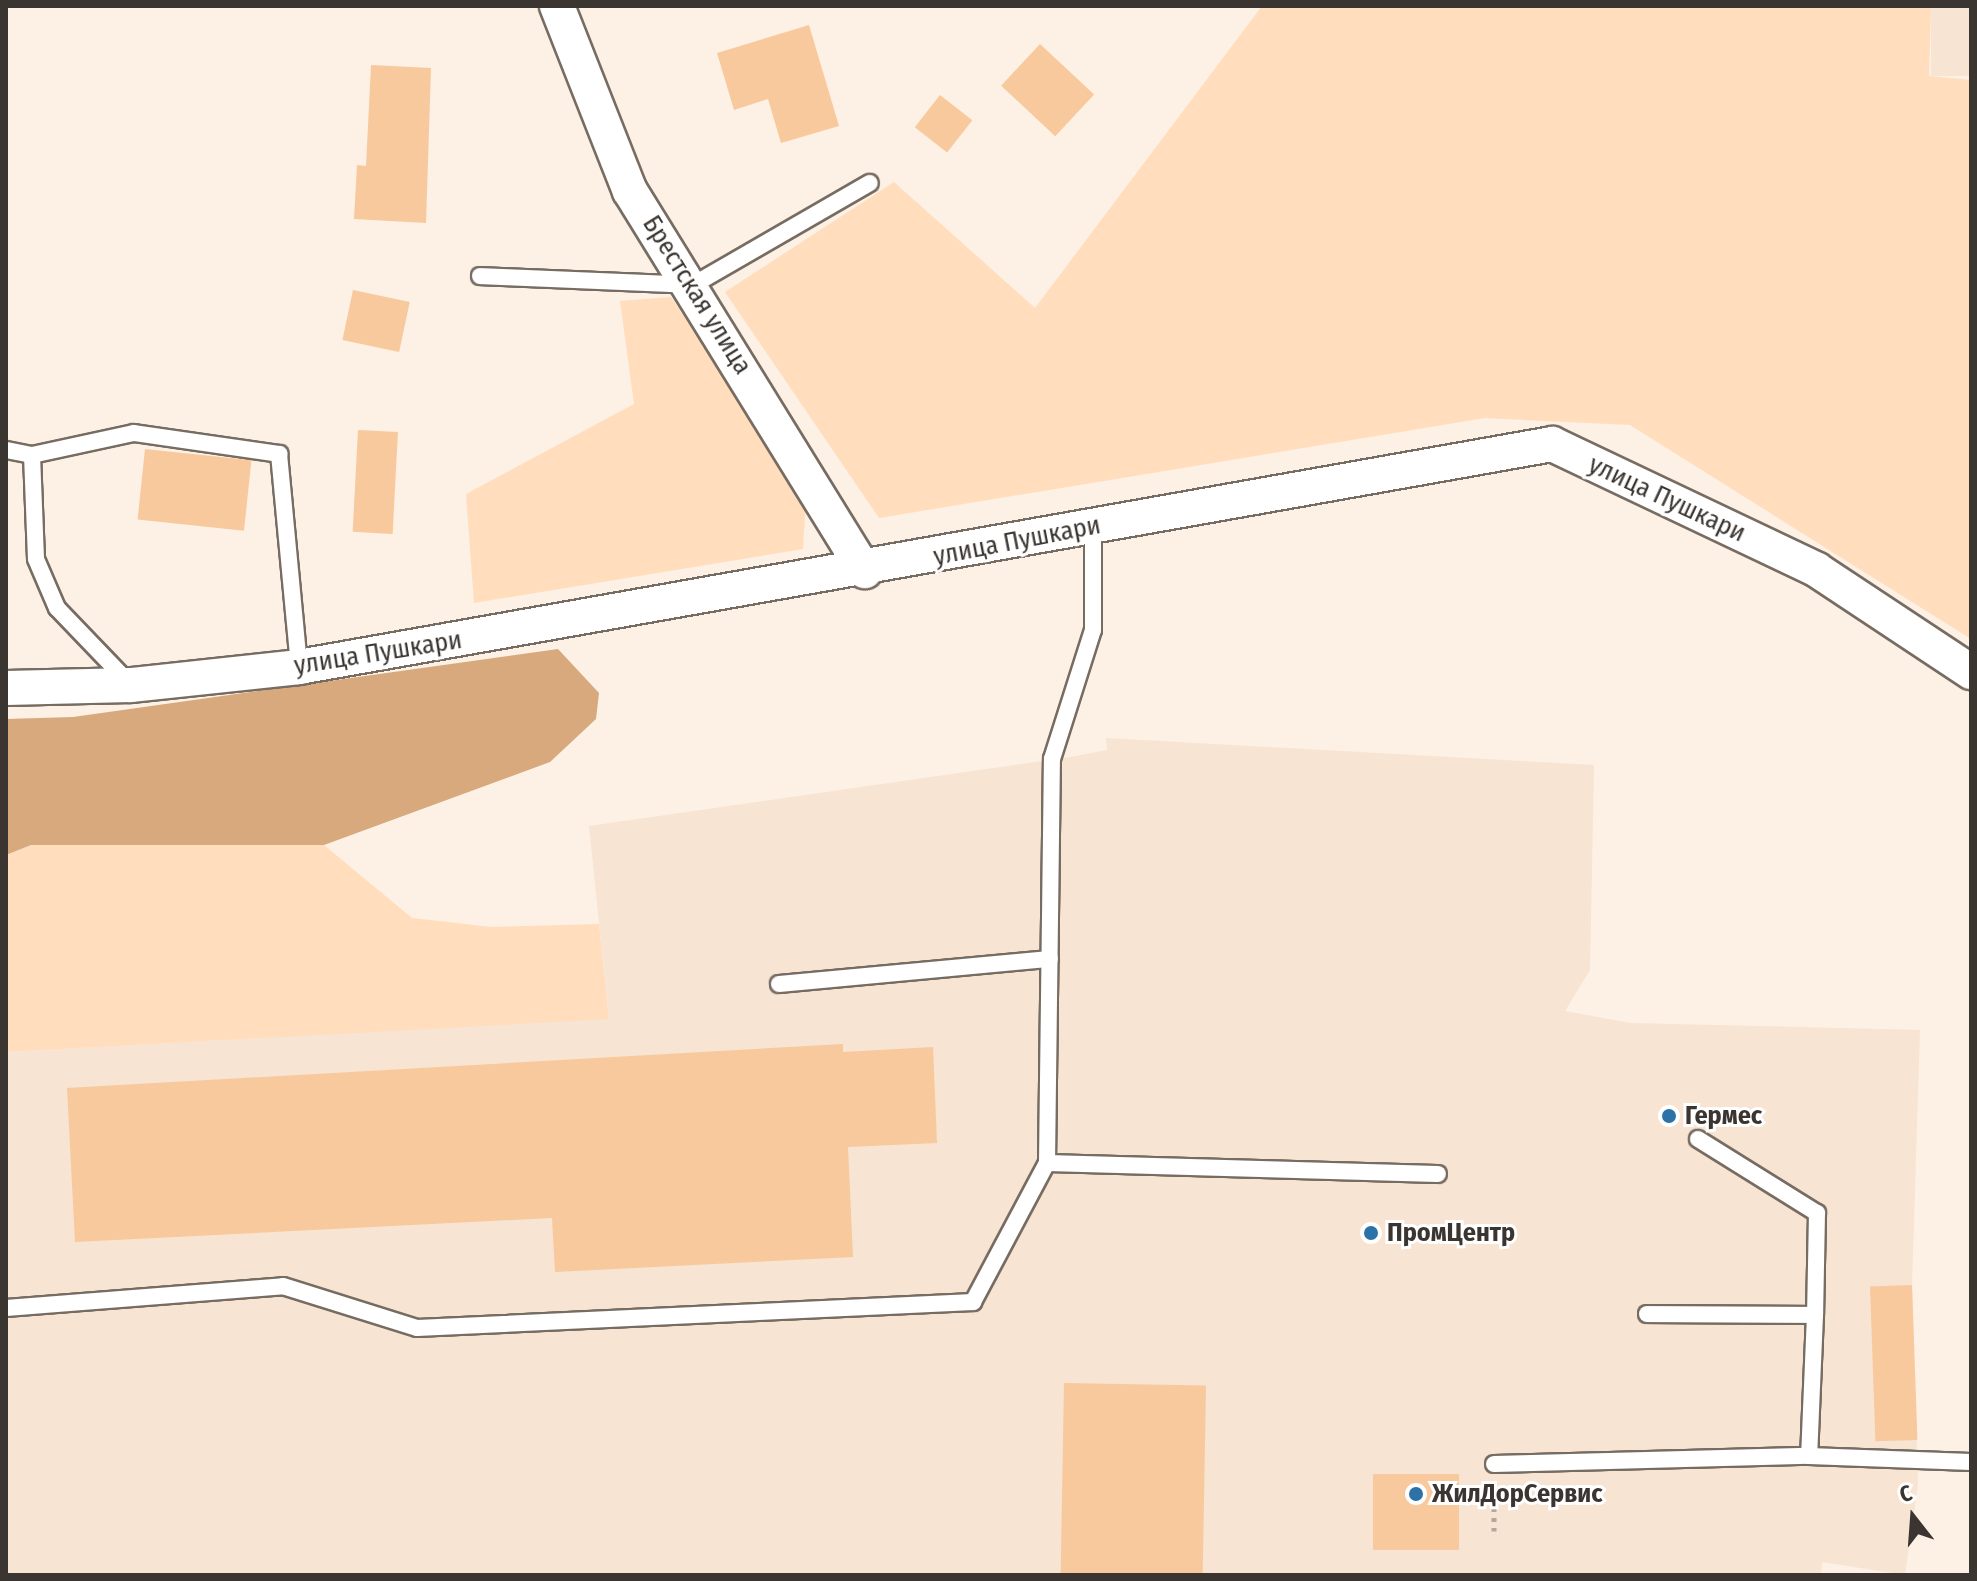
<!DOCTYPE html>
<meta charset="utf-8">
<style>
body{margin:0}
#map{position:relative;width:1977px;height:1581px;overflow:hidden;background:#fdf0e4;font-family:"Fira Sans Condensed",sans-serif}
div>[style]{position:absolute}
.built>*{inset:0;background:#f7e4d2;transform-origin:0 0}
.green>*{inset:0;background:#ffddbd}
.forest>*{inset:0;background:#d7a97d}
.building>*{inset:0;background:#f8c99c;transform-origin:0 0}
.path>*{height:5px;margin-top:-2.5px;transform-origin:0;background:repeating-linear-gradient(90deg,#b2a89f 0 4px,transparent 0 10px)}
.roads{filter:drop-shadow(2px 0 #776c62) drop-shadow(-2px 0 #776c62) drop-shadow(0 2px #776c62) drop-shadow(0 -2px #776c62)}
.lane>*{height:16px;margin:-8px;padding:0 8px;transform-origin:8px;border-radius:8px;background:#fff}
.street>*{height:34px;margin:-17px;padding:0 17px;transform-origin:17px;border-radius:17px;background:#fff}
.dots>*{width:22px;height:22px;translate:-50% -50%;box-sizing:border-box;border:4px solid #fff;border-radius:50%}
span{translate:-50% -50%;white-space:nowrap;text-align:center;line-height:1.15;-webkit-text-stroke:6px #fff;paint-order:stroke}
.street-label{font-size:26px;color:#3a3531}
.poi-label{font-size:26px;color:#3a3531;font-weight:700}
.left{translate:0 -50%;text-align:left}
.frame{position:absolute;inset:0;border:8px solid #3a3531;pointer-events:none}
.north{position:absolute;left:1873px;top:1477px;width:80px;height:80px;-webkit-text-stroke:6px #fff;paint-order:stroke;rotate:343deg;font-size:22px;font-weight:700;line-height:32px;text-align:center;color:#3a3531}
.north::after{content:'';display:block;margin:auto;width:28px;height:36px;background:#3a3531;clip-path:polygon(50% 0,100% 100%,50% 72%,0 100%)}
</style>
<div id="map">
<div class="built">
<div style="left:1931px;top:6px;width:40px;height:70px"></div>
<div style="clip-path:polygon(1106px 738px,1594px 765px,1590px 970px,1565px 1011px,1631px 1023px,1920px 1030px,1912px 1285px,1918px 1484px,1905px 1575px,1822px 1562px,1821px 1575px,6px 1575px,6px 1052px,609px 1018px,589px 826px,1071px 757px,1107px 750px)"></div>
</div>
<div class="green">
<div style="clip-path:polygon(1262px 6px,1931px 6px,1929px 76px,1971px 80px,1971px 639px,1630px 425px,1485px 418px,879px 518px,725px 292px,894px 182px,1035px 308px)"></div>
<div style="clip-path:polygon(671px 297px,806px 501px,803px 549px,474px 603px,466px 494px,634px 404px,620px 301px)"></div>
<div style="clip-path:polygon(31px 845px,324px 845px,412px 918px,491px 927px,599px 924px,609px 1019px,6px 1052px,6px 855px)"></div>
</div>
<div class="forest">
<div style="clip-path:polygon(558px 649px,599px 693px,596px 719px,550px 762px,324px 845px,31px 845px,6px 855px,6px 719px,73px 717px)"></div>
</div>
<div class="building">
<div style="clip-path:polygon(809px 25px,839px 126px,781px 143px,768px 99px,734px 110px,717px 53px)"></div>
<div style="left:1040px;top:44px;width:74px;height:57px;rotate:43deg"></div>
<div style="clip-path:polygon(371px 65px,431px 68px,426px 223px,354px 219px,357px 165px,366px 166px)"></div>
<div style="left:940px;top:95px;width:41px;height:41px;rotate:38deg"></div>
<div style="left:353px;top:290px;width:58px;height:51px;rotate:12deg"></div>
<div style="left:358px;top:430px;width:40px;height:102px;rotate:3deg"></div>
<div style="left:145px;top:449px;width:107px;height:71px;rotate:6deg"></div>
<div style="clip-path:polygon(843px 1044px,843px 1052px,933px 1047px,937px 1143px,848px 1147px,853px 1257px,555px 1272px,552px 1218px,75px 1242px,67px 1088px)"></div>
<div style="left:1912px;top:1285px;width:155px;height:42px;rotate:88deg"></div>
<div style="left:1064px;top:1383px;width:142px;height:192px;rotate:1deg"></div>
<div style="left:1373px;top:1474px;width:86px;height:76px"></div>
</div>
<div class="path">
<div style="left:1494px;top:1488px;width:43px;rotate:90deg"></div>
</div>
<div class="roads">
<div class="lane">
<div style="left:480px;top:276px;width:213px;rotate:2.4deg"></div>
<div style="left:693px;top:285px;width:204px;rotate:-30deg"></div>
<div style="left:6px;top:450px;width:26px;rotate:11deg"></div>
<div style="left:129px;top:683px;width:104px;rotate:-133.8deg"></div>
<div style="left:57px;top:608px;width:53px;rotate:-113.2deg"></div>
<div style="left:36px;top:559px;width:104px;rotate:-92.2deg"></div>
<div style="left:32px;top:455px;width:104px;rotate:-12.2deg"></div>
<div style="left:134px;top:433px;width:147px;rotate:8.2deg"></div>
<div style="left:279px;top:454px;width:214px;rotate:84.6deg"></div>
<div style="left:779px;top:984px;width:272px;rotate:-5.3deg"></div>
<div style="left:1698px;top:1139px;width:140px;rotate:31.9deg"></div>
<div style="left:1817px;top:1213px;width:102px;rotate:91.1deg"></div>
<div style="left:1047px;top:1163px;width:391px;rotate:1.6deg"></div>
<div style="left:6px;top:1308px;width:278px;rotate:-4.5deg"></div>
<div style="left:283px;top:1286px;width:140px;rotate:17.4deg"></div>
<div style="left:417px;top:1328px;width:557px;rotate:-2.68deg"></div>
<div style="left:973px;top:1302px;width:157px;rotate:-62deg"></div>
<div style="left:1047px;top:1163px;width:404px;rotate:-89.3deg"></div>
<div style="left:1052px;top:759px;width:135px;rotate:-72.4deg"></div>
<div style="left:1093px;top:630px;width:104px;rotate:-90deg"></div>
<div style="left:1647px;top:1314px;width:168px;rotate:0.3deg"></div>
<div style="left:1815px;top:1315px;width:141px;rotate:92.4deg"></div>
<div style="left:1809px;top:1456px;width:162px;rotate:2.1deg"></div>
<div style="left:1494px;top:1464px;width:315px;rotate:-1.5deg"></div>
</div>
<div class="street">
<div style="left:557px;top:6px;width:199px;rotate:68.5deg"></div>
<div style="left:630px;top:191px;width:447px;rotate:58.3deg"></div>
<div style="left:6px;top:688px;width:125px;rotate:-1.4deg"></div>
<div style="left:131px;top:685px;width:169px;rotate:-6.1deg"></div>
<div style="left:299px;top:667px;width:1273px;rotate:-10.09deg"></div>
<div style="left:1552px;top:444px;width:293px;rotate:25.4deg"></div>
<div style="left:1817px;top:570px;width:185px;rotate:33.5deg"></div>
</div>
</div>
<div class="dots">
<div style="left:1669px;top:1116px;background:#2c72a7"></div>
<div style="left:1371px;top:1233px;background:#2c72a7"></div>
<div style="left:1416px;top:1494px;background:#2c72a7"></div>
</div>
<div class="street-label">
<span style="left:697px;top:295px;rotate:58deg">Брестская улица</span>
<span style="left:1667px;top:499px;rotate:25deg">улица Пушкари</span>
<span style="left:1017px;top:541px;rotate:-11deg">улица Пушкари</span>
<span style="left:378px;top:653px;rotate:-9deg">улица Пушкари</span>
</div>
<div class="poi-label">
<span class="left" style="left:1685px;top:1116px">Гермес</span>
<span class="left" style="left:1387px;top:1233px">ПромЦентр</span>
<span class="left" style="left:1432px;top:1494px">ЖилДорСервис</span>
</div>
<div class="frame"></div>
<div class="north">С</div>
</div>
